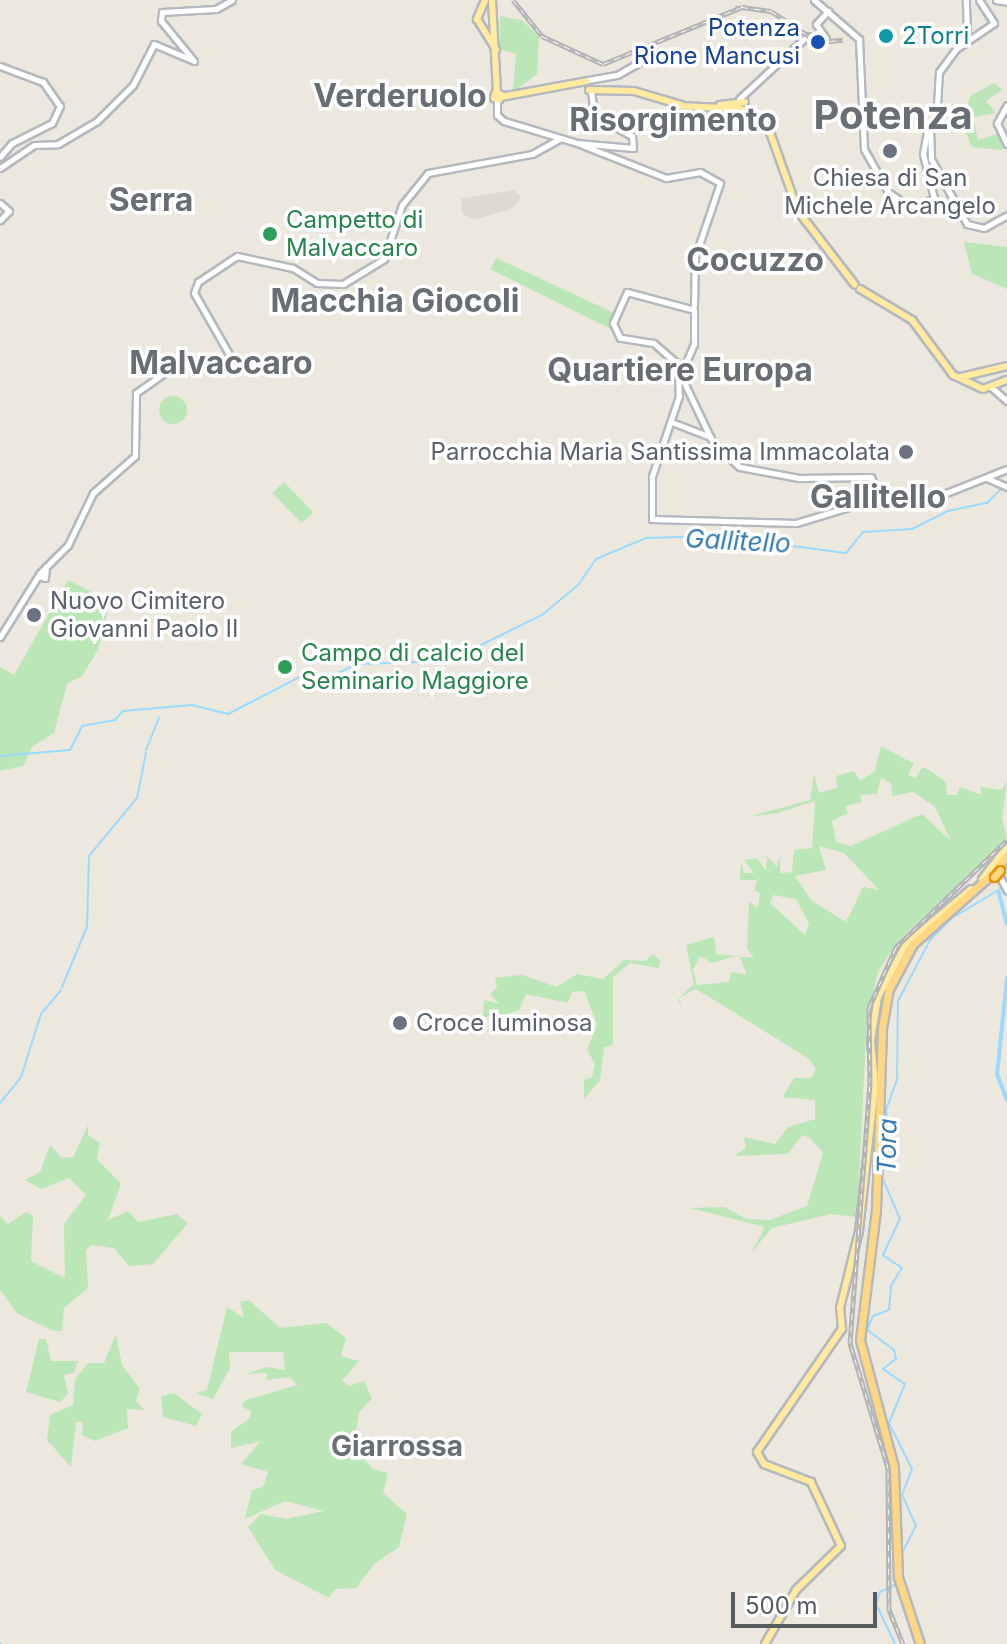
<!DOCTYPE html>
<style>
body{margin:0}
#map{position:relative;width:1007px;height:1644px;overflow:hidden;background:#ece8de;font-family:Inter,sans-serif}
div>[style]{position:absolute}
.education>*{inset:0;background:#dedacf}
.green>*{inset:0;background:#bbe6b8;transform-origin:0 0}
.round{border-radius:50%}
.stream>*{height:2px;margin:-1px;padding:0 1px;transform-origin:1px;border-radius:1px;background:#9bdaff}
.canal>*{height:4px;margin:-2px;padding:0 2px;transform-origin:2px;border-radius:2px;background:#9bdaff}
.secondary-tunnel>*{height:5px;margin-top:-2.5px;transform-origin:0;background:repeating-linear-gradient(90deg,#c7c5bf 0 5px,transparent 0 7.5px)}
.roads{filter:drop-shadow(2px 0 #b4b9bf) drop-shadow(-2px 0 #b4b9bf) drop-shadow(0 2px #b4b9bf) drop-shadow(0 -2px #b4b9bf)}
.secondary>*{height:5px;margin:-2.5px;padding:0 2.5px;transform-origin:2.5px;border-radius:2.5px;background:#fff}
.primary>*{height:6px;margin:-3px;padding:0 3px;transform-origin:3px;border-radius:3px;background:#ffeaa0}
.highway>*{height:7px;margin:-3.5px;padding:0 3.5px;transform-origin:3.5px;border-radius:3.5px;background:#ffd782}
.rail>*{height:5px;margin-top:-2.5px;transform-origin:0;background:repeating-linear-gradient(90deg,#fff 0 6px,#b2b3b4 0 12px);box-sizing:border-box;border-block:2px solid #b2b3b4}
.bridges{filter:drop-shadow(2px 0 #ea9200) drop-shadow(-2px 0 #ea9200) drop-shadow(0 2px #ea9200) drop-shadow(0 -2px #ea9200)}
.highway-bridge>*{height:7px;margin:-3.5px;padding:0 3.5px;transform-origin:3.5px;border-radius:3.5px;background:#ffd782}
.dots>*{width:22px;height:22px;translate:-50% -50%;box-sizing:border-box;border:4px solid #fff;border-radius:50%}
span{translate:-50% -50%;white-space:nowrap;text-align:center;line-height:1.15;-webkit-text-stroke:7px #fff;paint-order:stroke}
.transit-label{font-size:24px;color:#164399}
.right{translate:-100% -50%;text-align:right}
.culture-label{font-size:24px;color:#0d838f}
.left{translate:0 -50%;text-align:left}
.worship-label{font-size:24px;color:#5b616d}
.leisure-label{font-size:24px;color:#27864d}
.water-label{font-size:26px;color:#357bb5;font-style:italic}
.quarter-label{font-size:28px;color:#686e73;font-weight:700}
.district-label{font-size:32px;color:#686e73;font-weight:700}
.town-label{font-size:40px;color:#686e73;font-weight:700}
.scale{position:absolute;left:731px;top:1592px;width:146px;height:36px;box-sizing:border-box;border:4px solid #575c61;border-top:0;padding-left:10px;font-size:24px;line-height:28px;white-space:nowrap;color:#575c61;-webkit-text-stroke:6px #fff;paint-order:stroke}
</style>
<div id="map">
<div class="education">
<div style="clip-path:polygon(514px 190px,521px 197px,512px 209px,475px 219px,462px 214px,461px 199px)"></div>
</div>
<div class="green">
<div style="clip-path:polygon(500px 16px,522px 20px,539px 37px,537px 74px,513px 92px,516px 54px,500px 49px)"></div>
<div style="clip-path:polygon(994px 83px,1002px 90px,986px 101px,996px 113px,973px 117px,978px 140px,998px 134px,1007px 145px,1001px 150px,972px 147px,963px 127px,970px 96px)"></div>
<div style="clip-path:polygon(964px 242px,1007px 247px,1007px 289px,972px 274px)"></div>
<div style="clip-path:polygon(496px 258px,614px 313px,611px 329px,490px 269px)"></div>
<div class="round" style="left:159px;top:396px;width:28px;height:28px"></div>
<div style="left:284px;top:482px;width:42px;height:16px;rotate:46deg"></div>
<div style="clip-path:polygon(68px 580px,110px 602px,98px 650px,82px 676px,67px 684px,54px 733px,32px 747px,23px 766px,0 771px,0 667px,14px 675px)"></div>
<div style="clip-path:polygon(evenodd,881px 746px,905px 759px,900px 767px,906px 759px,914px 763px,908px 775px,916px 778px,922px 767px,931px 771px,946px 782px,947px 795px,957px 795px,960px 787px,982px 795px,980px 787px,1001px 790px,1007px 781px,1002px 818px,1007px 839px,897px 942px,878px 972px,867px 1018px,857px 1217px,831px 1214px,772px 1228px,751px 1253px,765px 1227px,690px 1208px,725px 1207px,746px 1219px,770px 1220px,807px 1206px,823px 1153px,810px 1138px,802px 1135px,788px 1154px,734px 1156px,746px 1148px,744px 1137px,775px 1144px,788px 1127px,815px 1119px,815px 1100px,783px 1097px,794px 1078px,811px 1078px,816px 1069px,808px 1058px,696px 989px,679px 998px,682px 1009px,678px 999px,694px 984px,686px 945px,714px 937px,716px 954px,754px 958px,747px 949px,749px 902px,758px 908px,760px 893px,754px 890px,757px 880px,740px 880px,741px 860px,744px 873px,754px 873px,744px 860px,757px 858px,766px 871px,767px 857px,759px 857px,767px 856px,777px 867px,780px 854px,780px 873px,792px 872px,794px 850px,812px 848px,815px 801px,777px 813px,747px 817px,810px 800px,814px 774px,819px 793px,837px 788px,836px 776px,854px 771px,860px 781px,875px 771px,881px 746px,881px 777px,891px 784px,892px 796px,913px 792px,935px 807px,951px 841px,922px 814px,851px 846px,836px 842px,832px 821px,848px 813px,845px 806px,862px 802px,860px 795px,877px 794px,881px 777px,881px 746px,819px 846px,844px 853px,879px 890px,863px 887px,846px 922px,811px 900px,795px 876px,826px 870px,819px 846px,881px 746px,773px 895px,796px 899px,809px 924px,805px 935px,770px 903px,773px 895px,881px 746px,739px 955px,747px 975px,731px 972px,729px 982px,697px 985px,693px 970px,700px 956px,712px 963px,739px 955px)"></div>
<div style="clip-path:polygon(653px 954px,661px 961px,658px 968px,630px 963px,613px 977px,613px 1045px,604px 1047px,600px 1080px,584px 1099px,584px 1080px,592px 1077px,595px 1064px,587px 1050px,597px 1024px,584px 991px,572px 992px,568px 1003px,526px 994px,519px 1010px,507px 1014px,520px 1021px,515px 1025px,483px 1016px,484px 1000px,499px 1004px,490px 994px,497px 987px,495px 978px,522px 975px,557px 987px,577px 974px,603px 979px,624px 960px,645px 961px)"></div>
<div style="clip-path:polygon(88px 1125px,88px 1135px,100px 1143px,97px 1159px,121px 1184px,108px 1220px,128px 1211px,138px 1222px,177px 1214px,188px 1223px,153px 1264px,129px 1266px,114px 1248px,92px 1245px,86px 1250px,88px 1288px,64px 1308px,62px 1331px,54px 1331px,18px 1314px,0 1290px,0 1216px,8px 1224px,26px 1212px,33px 1216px,31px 1261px,65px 1278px,64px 1224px,86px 1195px,69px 1178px,41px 1189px,25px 1180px,40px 1172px,50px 1145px,62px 1158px,73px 1157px)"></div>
<div style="clip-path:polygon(249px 1300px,280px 1328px,326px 1323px,346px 1338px,341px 1356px,359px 1361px,342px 1381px,349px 1386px,364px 1381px,372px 1398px,359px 1413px,353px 1447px,373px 1469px,388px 1473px,383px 1493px,407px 1514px,399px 1547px,375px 1563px,356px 1588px,335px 1589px,329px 1598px,275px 1570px,248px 1527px,261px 1514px,286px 1519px,324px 1511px,285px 1501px,245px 1519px,252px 1490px,263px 1487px,268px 1472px,241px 1464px,261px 1441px,231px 1448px,231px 1432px,250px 1418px,251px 1411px,241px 1406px,246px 1400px,297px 1385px,290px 1377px,266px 1380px,267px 1373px,246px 1374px,267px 1367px,285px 1370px,283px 1352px,229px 1352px,230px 1368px,213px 1399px,197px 1393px,207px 1390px,227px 1307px,244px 1318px,240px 1302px)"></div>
<div style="clip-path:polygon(116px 1334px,122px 1365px,140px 1389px,136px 1401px,144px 1410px,127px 1409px,128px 1428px,95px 1441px,82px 1435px,83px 1422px,76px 1422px,71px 1467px,47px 1440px,50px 1415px,73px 1405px,75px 1379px,88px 1363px,104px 1363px)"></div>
<div style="clip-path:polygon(39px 1339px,46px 1339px,51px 1361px,78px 1361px,74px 1373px,64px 1375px,68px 1394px,60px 1402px,26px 1392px)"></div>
<div style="clip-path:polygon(174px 1393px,202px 1414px,196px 1426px,163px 1417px,161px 1396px)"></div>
</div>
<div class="stream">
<div style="left:481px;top:645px;width:68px;rotate:-26.2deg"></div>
<div style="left:542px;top:615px;width:47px;rotate:-39.8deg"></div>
<div style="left:578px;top:585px;width:32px;rotate:-55deg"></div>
<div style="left:596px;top:559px;width:54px;rotate:-22.8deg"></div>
<div style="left:646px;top:538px;width:71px;rotate:-1.6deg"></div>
<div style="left:717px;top:536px;width:130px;rotate:7.5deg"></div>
<div style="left:846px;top:553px;width:27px;rotate:-51deg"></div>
<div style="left:863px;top:532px;width:49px;rotate:-3.5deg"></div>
<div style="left:912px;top:529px;width:40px;rotate:-26.6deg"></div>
<div style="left:948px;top:511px;width:40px;rotate:-12deg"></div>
<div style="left:987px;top:503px;width:28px;rotate:-45deg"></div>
<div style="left:146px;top:750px;width:35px;rotate:-68deg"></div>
<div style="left:0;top:756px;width:70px;rotate:-4.9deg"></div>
<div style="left:70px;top:750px;width:27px;rotate:-63deg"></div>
<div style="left:82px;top:726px;width:34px;rotate:-10deg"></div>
<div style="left:115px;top:720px;width:12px;rotate:-48deg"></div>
<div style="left:123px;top:711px;width:69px;rotate:-5deg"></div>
<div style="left:192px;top:705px;width:37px;rotate:14deg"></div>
<div style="left:228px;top:714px;width:81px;rotate:-27.2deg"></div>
<div style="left:300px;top:677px;width:38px;rotate:-6deg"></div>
<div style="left:338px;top:673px;width:21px;rotate:-25deg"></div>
<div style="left:357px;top:664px;width:93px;rotate:-1.8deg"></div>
<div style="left:450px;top:661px;width:31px;rotate:-27deg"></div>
<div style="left:62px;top:987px;width:65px;rotate:-67.4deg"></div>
<div style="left:87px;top:927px;width:71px;rotate:-88.4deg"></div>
<div style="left:89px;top:856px;width:75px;rotate:-50.4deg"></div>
<div style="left:137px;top:798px;width:46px;rotate:-78.7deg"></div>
<div style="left:0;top:1103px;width:33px;rotate:-51deg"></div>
<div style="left:21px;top:1077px;width:66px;rotate:-72.4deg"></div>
<div style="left:41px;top:1014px;width:31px;rotate:-50deg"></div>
<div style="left:901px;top:1555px;width:33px;rotate:-63deg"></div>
<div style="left:916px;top:1526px;width:34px;rotate:-114deg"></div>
<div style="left:902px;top:1495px;width:28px;rotate:-69deg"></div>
<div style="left:912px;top:1469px;width:51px;rotate:-116.6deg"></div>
<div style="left:889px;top:1423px;width:42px;rotate:-67.7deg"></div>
<div style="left:905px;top:1384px;width:27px;rotate:-146deg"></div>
<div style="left:883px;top:1369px;width:16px;rotate:-38deg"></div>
<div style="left:896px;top:1359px;width:9px;rotate:-103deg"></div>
<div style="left:894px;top:1350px;width:34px;rotate:-143deg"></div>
<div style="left:867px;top:1330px;width:15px;rotate:-67deg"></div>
<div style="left:873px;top:1316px;width:17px;rotate:-21deg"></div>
<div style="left:889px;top:1310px;width:24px;rotate:-85deg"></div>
<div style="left:891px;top:1286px;width:21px;rotate:-59deg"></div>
<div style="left:902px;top:1268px;width:23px;rotate:-146deg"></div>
<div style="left:883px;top:1255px;width:40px;rotate:-65deg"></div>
<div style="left:900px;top:1219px;width:46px;rotate:-113.2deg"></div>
<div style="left:882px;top:1177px;width:36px;rotate:-76deg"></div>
<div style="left:891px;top:1142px;width:32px;rotate:-99deg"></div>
<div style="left:886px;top:1110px;width:32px;rotate:-70deg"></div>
<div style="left:897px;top:1080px;width:79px;rotate:-89.3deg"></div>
<div style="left:898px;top:1001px;width:69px;rotate:-62.3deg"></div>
<div style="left:930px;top:940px;width:31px;rotate:-45deg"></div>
<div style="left:952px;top:918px;width:64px;rotate:-31deg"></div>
<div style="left:0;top:1643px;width:1px;rotate:45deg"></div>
<div style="left:895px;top:1644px;width:44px;rotate:-115.4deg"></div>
<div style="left:876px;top:1604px;width:13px;rotate:-72deg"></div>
<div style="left:880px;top:1592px;width:25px;rotate:-26deg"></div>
<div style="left:903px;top:1581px;width:15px;rotate:-98deg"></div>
</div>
<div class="canal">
<div style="left:999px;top:893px;width:32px;rotate:76deg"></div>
<div style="left:1007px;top:978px;width:97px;rotate:95.9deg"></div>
<div style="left:997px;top:1074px;width:28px;rotate:69deg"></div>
</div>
<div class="secondary-tunnel">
<div style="left:736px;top:10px;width:8px;rotate:-60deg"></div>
</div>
<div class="roads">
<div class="secondary">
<div style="left:814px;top:0;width:60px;rotate:40.9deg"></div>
<div style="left:859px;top:39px;width:110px;rotate:87.4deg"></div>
<div style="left:864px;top:149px;width:49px;rotate:60.8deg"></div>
<div style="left:888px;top:192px;width:29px;rotate:35deg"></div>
<div style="left:912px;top:209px;width:25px;rotate:-27deg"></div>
<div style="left:934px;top:198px;width:45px;rotate:-104deg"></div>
<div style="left:923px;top:154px;width:27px;rotate:-80deg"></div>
<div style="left:996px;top:0;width:11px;rotate:10deg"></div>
<div style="left:809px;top:36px;width:17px;rotate:10deg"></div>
<div style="left:826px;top:39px;width:18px;rotate:-124deg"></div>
<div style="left:816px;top:24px;width:18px;rotate:-47deg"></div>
<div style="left:956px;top:49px;width:46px;rotate:-34.4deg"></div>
<div style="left:994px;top:23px;width:27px;rotate:-123deg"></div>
<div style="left:0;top:66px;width:46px;rotate:20.4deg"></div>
<div style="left:43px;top:82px;width:29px;rotate:55deg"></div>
<div style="left:60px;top:106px;width:19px;rotate:115deg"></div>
<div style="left:52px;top:123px;width:45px;rotate:153.4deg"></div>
<div style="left:12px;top:143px;width:18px;rotate:131deg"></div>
<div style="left:588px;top:80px;width:29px;rotate:-10deg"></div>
<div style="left:617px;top:75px;width:47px;rotate:-29.3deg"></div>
<div style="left:739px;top:99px;width:91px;rotate:-42.8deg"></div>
<div style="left:497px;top:100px;width:15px;rotate:90deg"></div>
<div style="left:497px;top:115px;width:9px;rotate:41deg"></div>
<div style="left:504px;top:121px;width:76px;rotate:16.8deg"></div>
<div style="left:577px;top:143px;width:56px;rotate:5.1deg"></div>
<div style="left:633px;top:148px;width:12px;rotate:-95deg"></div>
<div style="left:632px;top:136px;width:43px;rotate:-151.1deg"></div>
<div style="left:594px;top:115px;width:24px;rotate:-97deg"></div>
<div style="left:1007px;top:105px;width:21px;rotate:119deg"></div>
<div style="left:997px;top:123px;width:23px;rotate:65deg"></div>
<div style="left:936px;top:122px;width:50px;rotate:-86.6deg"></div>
<div style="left:939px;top:72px;width:47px;rotate:-53.6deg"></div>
<div style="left:967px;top:34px;width:34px;rotate:-92deg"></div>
<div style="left:930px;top:128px;width:31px;rotate:88deg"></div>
<div style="left:931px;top:159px;width:74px;rotate:61deg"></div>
<div style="left:967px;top:224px;width:17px;rotate:13deg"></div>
<div style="left:984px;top:228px;width:26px;rotate:-29deg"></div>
<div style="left:577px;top:143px;width:96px;rotate:21.5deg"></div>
<div style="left:666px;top:178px;width:35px;rotate:-10deg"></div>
<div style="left:700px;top:172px;width:23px;rotate:29deg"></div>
<div style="left:720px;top:183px;width:78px;rotate:108.7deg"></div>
<div style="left:695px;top:257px;width:49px;rotate:91.2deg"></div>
<div style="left:0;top:168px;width:41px;rotate:-34.1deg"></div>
<div style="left:34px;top:145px;width:24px;rotate:-2deg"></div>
<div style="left:58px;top:144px;width:45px;rotate:-30.5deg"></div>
<div style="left:97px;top:121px;width:51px;rotate:-45deg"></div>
<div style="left:133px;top:85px;width:46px;rotate:-62.9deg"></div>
<div style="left:154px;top:44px;width:43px;rotate:23deg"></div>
<div style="left:194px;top:61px;width:52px;rotate:-129.5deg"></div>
<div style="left:161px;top:21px;width:9px;rotate:-84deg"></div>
<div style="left:162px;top:12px;width:54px;rotate:-3.2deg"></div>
<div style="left:216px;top:9px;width:18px;rotate:-29deg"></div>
<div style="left:0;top:203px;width:12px;rotate:42deg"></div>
<div style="left:9px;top:211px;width:13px;rotate:135deg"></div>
<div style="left:681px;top:367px;width:37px;rotate:-139deg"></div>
<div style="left:653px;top:343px;width:33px;rotate:-171deg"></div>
<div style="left:620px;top:338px;width:17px;rotate:-115deg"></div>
<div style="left:613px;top:323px;width:34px;rotate:-66deg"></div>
<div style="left:627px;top:292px;width:66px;rotate:14.9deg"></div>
<div style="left:678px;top:372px;width:24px;rotate:88deg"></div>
<div style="left:679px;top:396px;width:84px;rotate:108.6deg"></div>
<div style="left:652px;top:476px;width:43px;rotate:90deg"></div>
<div style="left:652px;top:519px;width:144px;rotate:1.6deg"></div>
<div style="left:796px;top:523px;width:87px;rotate:-16.8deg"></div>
<div style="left:879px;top:498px;width:42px;rotate:6.8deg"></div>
<div style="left:921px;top:503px;width:92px;rotate:-21.6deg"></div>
<div style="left:682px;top:372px;width:30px;rotate:-67deg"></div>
<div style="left:694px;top:344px;width:34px;rotate:-90deg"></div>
<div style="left:682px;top:378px;width:72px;rotate:64.5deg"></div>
<div style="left:713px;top:443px;width:36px;rotate:42deg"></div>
<div style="left:740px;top:467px;width:60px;rotate:10.6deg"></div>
<div style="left:799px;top:478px;width:72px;rotate:-0.8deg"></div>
<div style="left:871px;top:477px;width:22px;rotate:69deg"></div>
<div style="left:991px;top:387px;width:21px;rotate:41deg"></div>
<div style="left:674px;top:423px;width:39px;rotate:21deg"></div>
<div style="left:987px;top:478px;width:22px;rotate:24deg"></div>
<div style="left:39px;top:576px;width:6px;rotate:18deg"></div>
<div style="left:45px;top:578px;width:11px;rotate:-85deg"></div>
<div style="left:0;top:637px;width:75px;rotate:-58deg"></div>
<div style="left:40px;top:573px;width:40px;rotate:-45deg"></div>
<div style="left:68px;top:545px;width:58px;rotate:-64.3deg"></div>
<div style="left:93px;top:493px;width:56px;rotate:-41.4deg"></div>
<div style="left:135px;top:456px;width:63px;rotate:-89.1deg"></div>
<div style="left:136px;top:393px;width:47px;rotate:-35.4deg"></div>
<div style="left:174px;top:366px;width:59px;rotate:-4.8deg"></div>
<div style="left:233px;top:361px;width:78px;rotate:-119.8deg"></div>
<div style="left:194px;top:293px;width:12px;rotate:-70deg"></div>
<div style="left:198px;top:282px;width:47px;rotate:-33.7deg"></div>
<div style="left:237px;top:256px;width:57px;rotate:12.1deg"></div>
<div style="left:293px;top:268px;width:28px;rotate:32deg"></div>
<div style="left:317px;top:283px;width:26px;rotate:2deg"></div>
<div style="left:343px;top:284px;width:48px;rotate:-31.4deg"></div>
<div style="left:384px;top:259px;width:57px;rotate:-71.6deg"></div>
<div style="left:402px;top:205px;width:41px;rotate:-50.9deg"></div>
<div style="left:428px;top:173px;width:106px;rotate:-10.4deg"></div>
<div style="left:532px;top:154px;width:33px;rotate:-29deg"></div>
<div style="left:997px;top:871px;width:22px;rotate:63deg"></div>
</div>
<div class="primary">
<div style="left:485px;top:0;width:21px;rotate:113deg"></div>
<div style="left:477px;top:19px;width:36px;rotate:58deg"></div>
<div style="left:492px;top:0;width:92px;rotate:86.9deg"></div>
<div style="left:589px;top:90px;width:45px;rotate:1.3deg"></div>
<div style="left:634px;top:91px;width:49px;rotate:16.6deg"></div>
<div style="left:496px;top:92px;width:6px;rotate:31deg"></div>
<div style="left:501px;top:95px;width:5px;rotate:112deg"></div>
<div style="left:499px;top:100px;width:5px;rotate:-158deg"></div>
<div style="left:494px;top:98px;width:6px;rotate:-72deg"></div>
<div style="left:501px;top:97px;width:87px;rotate:-10.5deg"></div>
<div style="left:720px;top:105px;width:25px;rotate:-7deg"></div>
<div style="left:681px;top:106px;width:60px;rotate:2.9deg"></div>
<div style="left:741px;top:109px;width:28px;rotate:26deg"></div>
<div style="left:766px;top:121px;width:96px;rotate:70.4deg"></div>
<div style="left:798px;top:211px;width:93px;rotate:52.4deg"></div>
<div style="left:860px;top:289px;width:61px;rotate:30.8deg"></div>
<div style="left:912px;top:320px;width:69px;rotate:53.3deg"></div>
<div style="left:953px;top:375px;width:33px;rotate:25deg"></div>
<div style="left:983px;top:389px;width:26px;rotate:-21deg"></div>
<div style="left:961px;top:377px;width:47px;rotate:-13.4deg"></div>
<div style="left:982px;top:879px;width:41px;rotate:-52deg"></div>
<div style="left:765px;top:1644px;width:62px;rotate:-60.1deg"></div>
<div style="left:796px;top:1590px;width:63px;rotate:-44.4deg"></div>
<div style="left:841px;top:1546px;width:71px;rotate:-115.1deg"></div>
<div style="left:811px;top:1482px;width:50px;rotate:-159deg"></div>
<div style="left:764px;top:1464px;width:14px;rotate:-120deg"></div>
<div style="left:757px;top:1452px;width:150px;rotate:-55.4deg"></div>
<div style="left:842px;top:1329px;width:21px;rotate:-95deg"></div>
<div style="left:840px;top:1308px;width:79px;rotate:-76.1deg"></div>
<div style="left:859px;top:1231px;width:147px;rotate:-83.7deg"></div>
<div style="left:875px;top:1085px;width:44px;rotate:-95.2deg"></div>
<div style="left:871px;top:1041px;width:45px;rotate:-81deg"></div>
<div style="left:878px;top:997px;width:60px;rotate:-62.2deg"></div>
<div style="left:906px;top:944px;width:85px;rotate:-40.2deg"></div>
</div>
<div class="highway">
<div style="left:998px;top:867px;width:14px;rotate:-51deg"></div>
<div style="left:920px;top:1644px;width:71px;rotate:-108.2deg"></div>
<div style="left:898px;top:1577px;width:110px;rotate:-92.1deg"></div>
<div style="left:894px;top:1467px;width:131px;rotate:-105deg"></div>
<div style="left:860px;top:1340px;width:131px;rotate:-83deg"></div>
<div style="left:876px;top:1210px;width:182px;rotate:-88.1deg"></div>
<div style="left:882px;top:1028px;width:40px;rotate:-80deg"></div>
<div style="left:889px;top:989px;width:51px;rotate:-61.9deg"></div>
<div style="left:913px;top:944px;width:107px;rotate:-41.6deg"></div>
</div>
</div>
<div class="rail">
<div style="left:513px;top:0;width:46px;rotate:51.1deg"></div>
<div style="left:542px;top:36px;width:67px;rotate:24.7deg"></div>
<div style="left:603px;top:64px;width:150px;rotate:-22.3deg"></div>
<div style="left:742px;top:7px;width:29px;rotate:8deg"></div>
<div style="left:771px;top:11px;width:56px;rotate:33.4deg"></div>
<div style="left:818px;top:42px;width:25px;rotate:-5deg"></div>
<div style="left:903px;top:1644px;width:37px;rotate:-112deg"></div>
<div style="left:889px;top:1610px;width:142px;rotate:-90.4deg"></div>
<div style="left:888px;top:1468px;width:131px;rotate:-106.9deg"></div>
<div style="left:850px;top:1343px;width:261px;rotate:-85.6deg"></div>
<div style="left:870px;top:1083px;width:75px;rotate:-90.8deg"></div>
<div style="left:869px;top:1008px;width:67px;rotate:-66.1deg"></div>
<div style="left:896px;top:947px;width:154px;rotate:-43.9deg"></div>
</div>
<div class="bridges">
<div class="highway-bridge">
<div style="left:994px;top:877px;width:9px;rotate:-49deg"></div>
</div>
</div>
<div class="dots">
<div style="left:886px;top:36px;background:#0f9aa8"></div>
<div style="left:818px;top:42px;background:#1a4fb4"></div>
<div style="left:890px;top:151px;background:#6b7280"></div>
<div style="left:270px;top:234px;background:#2e9e5b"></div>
<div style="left:906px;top:452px;background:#6b7280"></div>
<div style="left:34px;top:615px;background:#6b7280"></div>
<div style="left:285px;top:667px;background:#2e9e5b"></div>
<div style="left:400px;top:1023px;background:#6b7280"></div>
</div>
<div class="transit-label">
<span class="right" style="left:800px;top:42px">Potenza<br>Rione Mancusi</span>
</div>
<div class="culture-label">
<span class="left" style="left:902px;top:36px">2Torri</span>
</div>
<div class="worship-label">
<span style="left:890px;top:192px">Chiesa di San<br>Michele Arcangelo</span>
<span class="right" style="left:890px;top:452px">Parrocchia Maria Santissima Immacolata</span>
<span class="left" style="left:50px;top:615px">Nuovo Cimitero<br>Giovanni Paolo II</span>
<span class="left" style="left:416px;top:1023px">Croce luminosa</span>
</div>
<div class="leisure-label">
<span class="left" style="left:286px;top:234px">Campetto di<br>Malvaccaro</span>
<span class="left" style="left:301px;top:667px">Campo di calcio del<br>Seminario Maggiore</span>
</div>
<div class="water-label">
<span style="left:738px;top:541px;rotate:3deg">Gallitello</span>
<span style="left:887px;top:1146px;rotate:-89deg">Tora</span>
</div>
<div class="quarter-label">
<span style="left:397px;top:1446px">Giarrossa</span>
</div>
<div class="district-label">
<span style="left:400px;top:96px">Verderuolo</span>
<span style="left:673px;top:120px">Risorgimento</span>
<span style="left:151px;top:200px">Serra</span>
<span style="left:755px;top:260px">Cocuzzo</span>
<span style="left:395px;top:301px">Macchia Giocoli</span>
<span style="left:221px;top:363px">Malvaccaro</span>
<span style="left:680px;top:370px">Quartiere Europa</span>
<span style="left:878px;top:497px">Gallitello</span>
</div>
<div class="town-label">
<span style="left:893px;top:115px">Potenza</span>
</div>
<div class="scale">500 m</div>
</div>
